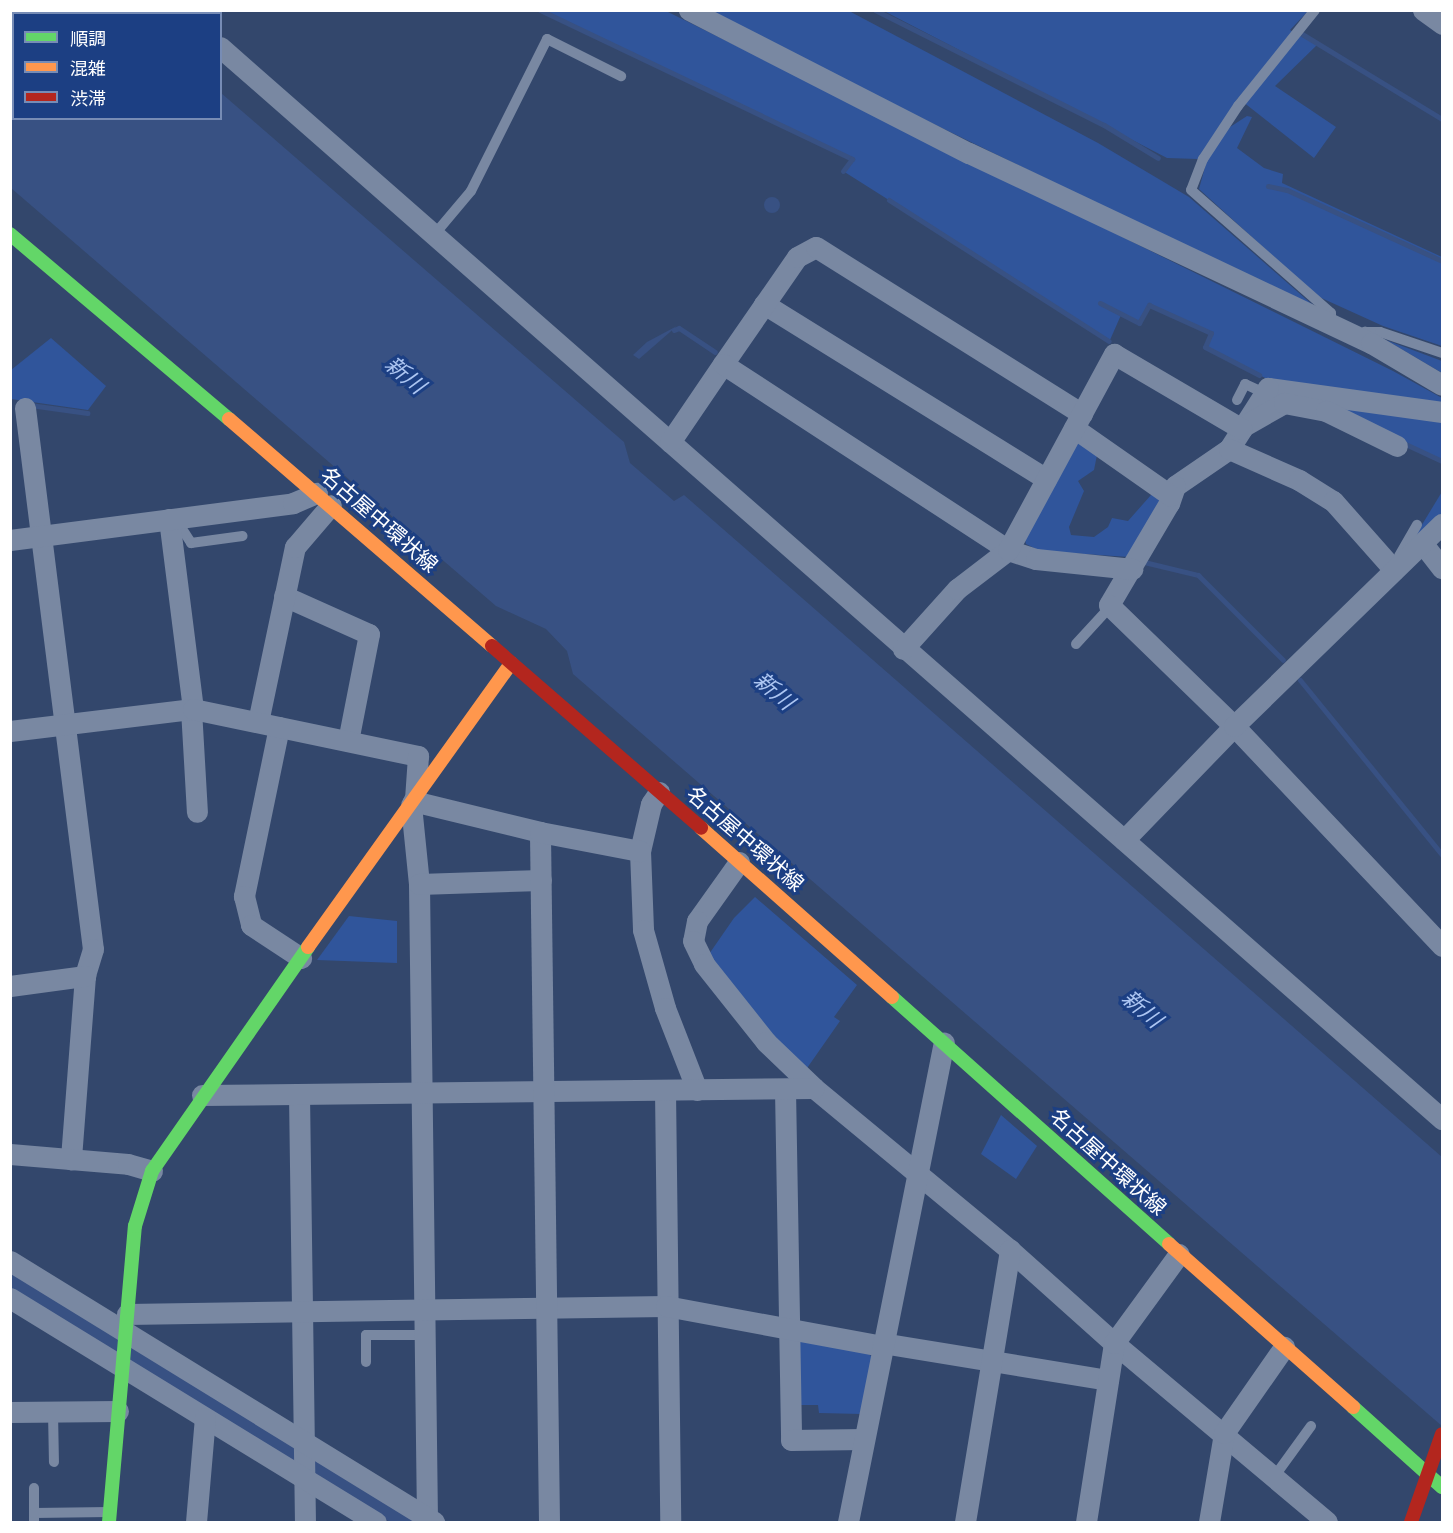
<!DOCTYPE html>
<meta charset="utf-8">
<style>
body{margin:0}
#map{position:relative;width:1453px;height:1533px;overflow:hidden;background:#33476c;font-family:"DM Sans","Noto Sans JP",sans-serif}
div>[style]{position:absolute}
.green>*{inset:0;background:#30559b}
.water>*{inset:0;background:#385183}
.round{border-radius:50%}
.stream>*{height:5px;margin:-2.5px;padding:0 2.5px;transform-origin:2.5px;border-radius:2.5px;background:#385183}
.lane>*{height:10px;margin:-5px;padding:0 5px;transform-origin:5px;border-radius:5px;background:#7988a2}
.street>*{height:21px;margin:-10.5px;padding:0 10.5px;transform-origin:10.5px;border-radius:10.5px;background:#7988a2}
.fast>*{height:14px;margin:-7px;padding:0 7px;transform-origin:7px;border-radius:7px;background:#63d668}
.slow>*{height:14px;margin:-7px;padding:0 7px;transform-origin:7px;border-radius:7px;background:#ff974d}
.jam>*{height:14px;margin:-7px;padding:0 7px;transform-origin:7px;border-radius:7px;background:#b3261e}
span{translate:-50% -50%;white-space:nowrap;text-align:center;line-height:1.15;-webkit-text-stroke:6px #1c3f83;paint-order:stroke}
.street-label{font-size:21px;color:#fff}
.water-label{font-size:22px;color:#adc6f2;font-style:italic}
.frame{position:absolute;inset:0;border:12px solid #fff;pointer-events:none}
.legend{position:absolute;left:12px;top:12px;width:210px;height:108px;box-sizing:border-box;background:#1c3f83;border:2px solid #778cb5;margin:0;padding:8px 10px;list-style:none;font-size:18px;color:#fff}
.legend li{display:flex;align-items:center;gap:12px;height:30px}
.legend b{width:30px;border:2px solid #778cb5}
</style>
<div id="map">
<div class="green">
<div style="clip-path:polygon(540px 11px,666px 11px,1393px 371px,1442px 398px,1442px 408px,1275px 383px,1205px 347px,1210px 333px,1149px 305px,1139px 323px,1121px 315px,1110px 340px,843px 171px,851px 159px)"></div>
<div style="clip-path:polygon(702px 11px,849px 11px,1098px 143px,1189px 197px,1322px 313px)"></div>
<div style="clip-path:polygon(884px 11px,1308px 11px,1290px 30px,1317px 45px,1275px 86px,1336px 127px,1314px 158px,1238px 98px,1198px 159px,1167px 158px)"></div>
<div style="clip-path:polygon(1247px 116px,1252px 117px,1237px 148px,1264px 168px,1283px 174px,1282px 183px,1442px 257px,1442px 346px,1383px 326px,1317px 296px,1199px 189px,1207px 160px,1227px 129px)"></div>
<div style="clip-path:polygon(51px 338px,106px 386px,88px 410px,11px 399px,11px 370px)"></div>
<div style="clip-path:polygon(1386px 340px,1442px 361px,1442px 373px)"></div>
<div style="clip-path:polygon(1277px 396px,1442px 418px,1442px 461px,1329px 408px)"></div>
<div style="clip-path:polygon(1080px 443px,1097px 455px,1094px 470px,1078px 481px,1084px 491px,1069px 527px,1071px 535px,1094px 537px,1108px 527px,1112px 518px,1128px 521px,1151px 495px,1164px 497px,1129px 557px,1040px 551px,1026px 544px,1024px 535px,1074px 444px)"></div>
<div style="clip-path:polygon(1442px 492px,1442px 513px,1406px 551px,1440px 495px)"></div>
<div style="clip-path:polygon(755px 897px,857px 985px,834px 1017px,840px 1021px,805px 1071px,768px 1035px,707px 957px,734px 918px)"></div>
<div style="clip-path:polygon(349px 916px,397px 921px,397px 963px,317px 960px)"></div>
<div style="clip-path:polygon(1001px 1115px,1037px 1146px,1016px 1179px,981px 1154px)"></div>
<div style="clip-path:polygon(800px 1341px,867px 1352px,872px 1357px,862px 1414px,819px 1413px,818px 1405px,797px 1405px,797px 1346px)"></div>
</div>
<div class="water">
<div style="clip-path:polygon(11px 11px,129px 13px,14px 14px,14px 118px,220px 118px,221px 93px,624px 442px,630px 463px,674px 501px,684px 495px,1442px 1157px,1442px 1426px,573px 674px,567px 651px,546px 629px,496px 606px,11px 188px)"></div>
<div class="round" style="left:764px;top:197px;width:16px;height:16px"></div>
<div style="clip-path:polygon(677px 326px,639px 359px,633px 355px,647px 342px)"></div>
<div style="clip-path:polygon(10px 1268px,420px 1522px,390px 1522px,11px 1291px)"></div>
</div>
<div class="stream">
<div style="left:540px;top:10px;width:346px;rotate:25.5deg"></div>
<div style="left:852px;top:159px;width:15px;rotate:127deg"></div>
<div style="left:875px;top:10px;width:256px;rotate:26.7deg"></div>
<div style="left:1104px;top:125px;width:63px;rotate:31.4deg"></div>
<div style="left:1302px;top:34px;width:164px;rotate:31.3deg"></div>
<div style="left:1268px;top:186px;width:19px;rotate:12deg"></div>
<div style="left:1287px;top:190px;width:170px;rotate:24.6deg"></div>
<div style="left:889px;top:200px;width:261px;rotate:32.7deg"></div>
<div style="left:1100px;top:303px;width:44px;rotate:27.1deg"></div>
<div style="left:1139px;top:323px;width:21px;rotate:-61deg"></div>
<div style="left:1149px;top:305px;width:68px;rotate:24.3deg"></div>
<div style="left:1211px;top:333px;width:15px;rotate:113deg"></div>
<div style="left:1205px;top:347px;width:61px;rotate:27.4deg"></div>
<div style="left:674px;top:330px;width:5px;rotate:-22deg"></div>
<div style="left:679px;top:328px;width:43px;rotate:33.7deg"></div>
<div style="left:30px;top:405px;width:58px;rotate:8deg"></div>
<div style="left:1401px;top:442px;width:45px;rotate:24.9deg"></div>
<div style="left:1144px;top:562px;width:56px;rotate:13.5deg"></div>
<div style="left:1198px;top:575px;width:120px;rotate:45deg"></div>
<div style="left:1300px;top:680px;width:225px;rotate:50.9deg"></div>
</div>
<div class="lane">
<div style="left:1315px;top:10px;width:123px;rotate:128.7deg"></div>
<div style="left:1238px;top:106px;width:64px;rotate:123.4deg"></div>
<div style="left:1203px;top:159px;width:33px;rotate:111deg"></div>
<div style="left:1191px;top:190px;width:186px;rotate:41.3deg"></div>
<div style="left:1331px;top:313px;width:12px;rotate:90deg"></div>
<div style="left:434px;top:235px;width:57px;rotate:-49.9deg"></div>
<div style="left:471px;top:191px;width:170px;rotate:-63.4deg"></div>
<div style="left:547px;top:39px;width:83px;rotate:26.6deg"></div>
<div style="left:1362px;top:339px;width:8px;rotate:-67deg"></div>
<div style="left:1365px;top:332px;width:15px"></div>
<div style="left:1380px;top:332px;width:65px;rotate:18.7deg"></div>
<div style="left:1237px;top:400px;width:18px;rotate:-63deg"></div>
<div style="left:1245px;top:384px;width:21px;rotate:25deg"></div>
<div style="left:175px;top:518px;width:30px;rotate:57deg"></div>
<div style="left:191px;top:543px;width:52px;rotate:-7.7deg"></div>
<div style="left:1399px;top:556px;width:36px;rotate:-60deg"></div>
<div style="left:1076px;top:644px;width:52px;rotate:-47.4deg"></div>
<div style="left:366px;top:1362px;width:27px;rotate:-90deg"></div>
<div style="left:366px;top:1335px;width:58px"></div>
<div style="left:53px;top:1412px;width:50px;rotate:88.9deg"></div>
<div style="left:1274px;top:1477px;width:63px;rotate:-54deg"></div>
<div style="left:34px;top:1488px;width:34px;rotate:90deg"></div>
<div style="left:34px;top:1513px;width:75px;rotate:-0.8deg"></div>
</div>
<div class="street">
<div style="left:179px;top:10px;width:6px;rotate:45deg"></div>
<div style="left:689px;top:10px;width:314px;rotate:27.1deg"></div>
<div style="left:969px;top:153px;width:445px;rotate:25.3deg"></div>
<div style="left:1371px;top:343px;width:82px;rotate:30.6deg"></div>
<div style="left:1423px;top:10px;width:24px;rotate:36deg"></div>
<div style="left:220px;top:47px;width:1626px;rotate:41.26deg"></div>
<div style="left:764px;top:304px;width:332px;rotate:31.8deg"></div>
<div style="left:723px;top:364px;width:130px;rotate:-55.3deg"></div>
<div style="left:797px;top:257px;width:21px;rotate:-28deg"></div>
<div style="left:816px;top:247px;width:314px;rotate:32.1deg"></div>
<div style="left:25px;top:408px;width:545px;rotate:82.84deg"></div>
<div style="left:93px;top:949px;width:28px;rotate:107deg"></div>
<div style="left:85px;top:976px;width:184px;rotate:94.4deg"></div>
<div style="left:1442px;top:412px;width:176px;rotate:-172.1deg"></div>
<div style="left:1268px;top:388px;width:72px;rotate:122.6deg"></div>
<div style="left:1229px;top:449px;width:65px;rotate:145.6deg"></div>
<div style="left:1175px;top:486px;width:18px;rotate:109deg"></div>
<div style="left:1169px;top:503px;width:118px;rotate:120.5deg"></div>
<div style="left:1109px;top:605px;width:174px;rotate:44.1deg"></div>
<div style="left:1234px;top:726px;width:303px;rotate:46.6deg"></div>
<div style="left:1247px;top:424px;width:43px;rotate:-29.6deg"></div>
<div style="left:1284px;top:403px;width:43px;rotate:10.8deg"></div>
<div style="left:1326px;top:411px;width:79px;rotate:26.2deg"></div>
<div style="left:1074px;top:428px;width:118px;rotate:35deg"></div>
<div style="left:670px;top:442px;width:94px;rotate:-55.8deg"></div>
<div style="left:723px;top:364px;width:340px;rotate:33.1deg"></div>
<div style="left:1008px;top:550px;width:29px;rotate:18deg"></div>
<div style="left:1036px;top:559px;width:97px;rotate:5.9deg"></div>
<div style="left:1229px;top:449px;width:77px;rotate:23.9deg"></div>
<div style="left:1299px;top:480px;width:40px;rotate:32deg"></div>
<div style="left:1333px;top:501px;width:92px;rotate:48.5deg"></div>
<div style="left:169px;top:519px;width:192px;rotate:82.8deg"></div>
<div style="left:10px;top:540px;width:285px;rotate:-7.4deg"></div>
<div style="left:293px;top:503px;width:26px;rotate:-23deg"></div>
<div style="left:1423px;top:544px;width:31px;rotate:52deg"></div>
<div style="left:284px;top:596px;width:93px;rotate:24.1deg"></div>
<div style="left:369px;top:634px;width:109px;rotate:101.1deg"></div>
<div style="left:903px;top:649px;width:81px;rotate:-48deg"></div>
<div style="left:957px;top:589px;width:64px;rotate:-37.4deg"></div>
<div style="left:1008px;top:550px;width:223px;rotate:-61.6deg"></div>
<div style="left:1114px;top:354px;width:148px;rotate:30.4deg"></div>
<div style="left:191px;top:709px;width:103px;rotate:86.7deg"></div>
<div style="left:258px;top:722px;width:179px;rotate:-78.1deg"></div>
<div style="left:295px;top:547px;width:55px;rotate:-49.4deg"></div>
<div style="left:279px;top:727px;width:173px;rotate:101.7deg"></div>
<div style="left:244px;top:896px;width:30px;rotate:76deg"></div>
<div style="left:251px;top:925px;width:60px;rotate:33.4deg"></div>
<div style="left:10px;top:731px;width:184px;rotate:-6.9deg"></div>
<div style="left:193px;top:709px;width:230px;rotate:11.8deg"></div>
<div style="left:418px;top:756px;width:39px;rotate:94deg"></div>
<div style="left:659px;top:792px;width:14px;rotate:124deg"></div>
<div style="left:651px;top:804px;width:48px;rotate:103.2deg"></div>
<div style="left:640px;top:851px;width:79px;rotate:87.8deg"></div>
<div style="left:643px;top:930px;width:81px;rotate:74.2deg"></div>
<div style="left:665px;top:1008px;width:88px;rotate:68.7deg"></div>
<div style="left:413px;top:801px;width:131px;rotate:13.7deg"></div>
<div style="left:411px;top:805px;width:79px;rotate:84.2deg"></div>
<div style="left:419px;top:884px;width:638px;rotate:89.28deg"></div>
<div style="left:1124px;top:840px;width:158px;rotate:-46deg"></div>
<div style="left:1234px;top:726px;width:290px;rotate:-44.2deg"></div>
<div style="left:739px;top:862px;width:72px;rotate:125.4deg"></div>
<div style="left:697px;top:921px;width:20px;rotate:101deg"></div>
<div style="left:693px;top:941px;width:25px;rotate:64deg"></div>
<div style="left:704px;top:964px;width:100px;rotate:51.5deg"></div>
<div style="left:766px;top:1042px;width:66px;rotate:43.8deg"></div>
<div style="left:814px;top:1088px;width:254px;rotate:39.6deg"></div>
<div style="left:1010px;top:1250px;width:140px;rotate:41.8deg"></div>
<div style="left:1114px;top:1343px;width:278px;rotate:40deg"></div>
<div style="left:419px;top:884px;width:122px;rotate:-1.9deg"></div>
<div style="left:10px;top:986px;width:76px;rotate:-7.6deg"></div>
<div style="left:785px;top:1089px;width:351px;rotate:89deg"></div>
<div style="left:791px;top:1440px;width:73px;rotate:-0.8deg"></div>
<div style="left:665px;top:1090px;width:432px;rotate:89.3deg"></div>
<div style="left:299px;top:1094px;width:428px;rotate:89.2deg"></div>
<div style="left:202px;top:1095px;width:612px;rotate:-0.66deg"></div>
<div style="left:10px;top:1154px;width:118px;rotate:4.8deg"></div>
<div style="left:128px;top:1164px;width:25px;rotate:16deg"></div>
<div style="left:10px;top:1261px;width:498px;rotate:31.6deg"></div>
<div style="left:10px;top:1298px;width:429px;rotate:31.5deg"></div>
<div style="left:127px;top:1314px;width:539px;rotate:-0.85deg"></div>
<div style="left:666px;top:1306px;width:219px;rotate:10.5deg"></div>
<div style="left:882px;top:1343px;width:229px;rotate:9.3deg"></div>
<div style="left:10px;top:1412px;width:108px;rotate:-0.5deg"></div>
<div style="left:196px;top:1522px;width:104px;rotate:-85.1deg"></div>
<div style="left:549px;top:1522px;width:690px;rotate:-90.75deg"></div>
<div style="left:540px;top:832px;width:102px;rotate:10.8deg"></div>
<div style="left:848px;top:1522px;width:489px;rotate:-78.7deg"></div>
<div style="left:965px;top:1522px;width:276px;rotate:-80.6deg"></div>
<div style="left:1086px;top:1522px;width:181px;rotate:-81.1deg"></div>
<div style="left:1114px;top:1343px;width:110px;rotate:-53.9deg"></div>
<div style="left:1209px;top:1522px;width:90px;rotate:-80.4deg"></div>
<div style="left:1224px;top:1433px;width:105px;rotate:-55.1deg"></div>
</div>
<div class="fast">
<div style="left:10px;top:234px;width:287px;rotate:40.2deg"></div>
<div style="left:892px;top:997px;width:371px;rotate:41.7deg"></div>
<div style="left:1353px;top:1407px;width:120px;rotate:42deg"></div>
<div style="left:109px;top:1522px;width:297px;rotate:-85deg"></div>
<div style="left:135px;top:1226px;width:58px;rotate:-72.8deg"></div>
<div style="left:152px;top:1171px;width:273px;rotate:-55.1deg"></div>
</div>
<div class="slow">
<div style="left:229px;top:419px;width:347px;rotate:40.8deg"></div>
<div style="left:701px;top:828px;width:255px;rotate:41.5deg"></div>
<div style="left:308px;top:947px;width:349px;rotate:-54.4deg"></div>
<div style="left:1169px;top:1244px;width:246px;rotate:41.5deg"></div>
</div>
<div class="jam">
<div style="left:492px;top:646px;width:277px;rotate:41deg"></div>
<div style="left:1411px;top:1522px;width:93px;rotate:-70.6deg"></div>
</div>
<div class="street-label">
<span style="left:379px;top:520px;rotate:41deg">名古屋中環状線</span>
<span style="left:745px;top:839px;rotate:41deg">名古屋中環状線</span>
<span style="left:1108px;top:1162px;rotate:42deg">名古屋中環状線</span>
</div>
<div class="water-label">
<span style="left:405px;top:375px;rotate:40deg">新川</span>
<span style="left:774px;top:691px;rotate:41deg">新川</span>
<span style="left:1142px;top:1009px;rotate:41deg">新川</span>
</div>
<div class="frame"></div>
<ul class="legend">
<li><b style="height:8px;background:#63d668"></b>順調</li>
<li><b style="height:8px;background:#ff974d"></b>混雑</li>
<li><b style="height:8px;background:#b3261e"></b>渋滞</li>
</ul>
</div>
